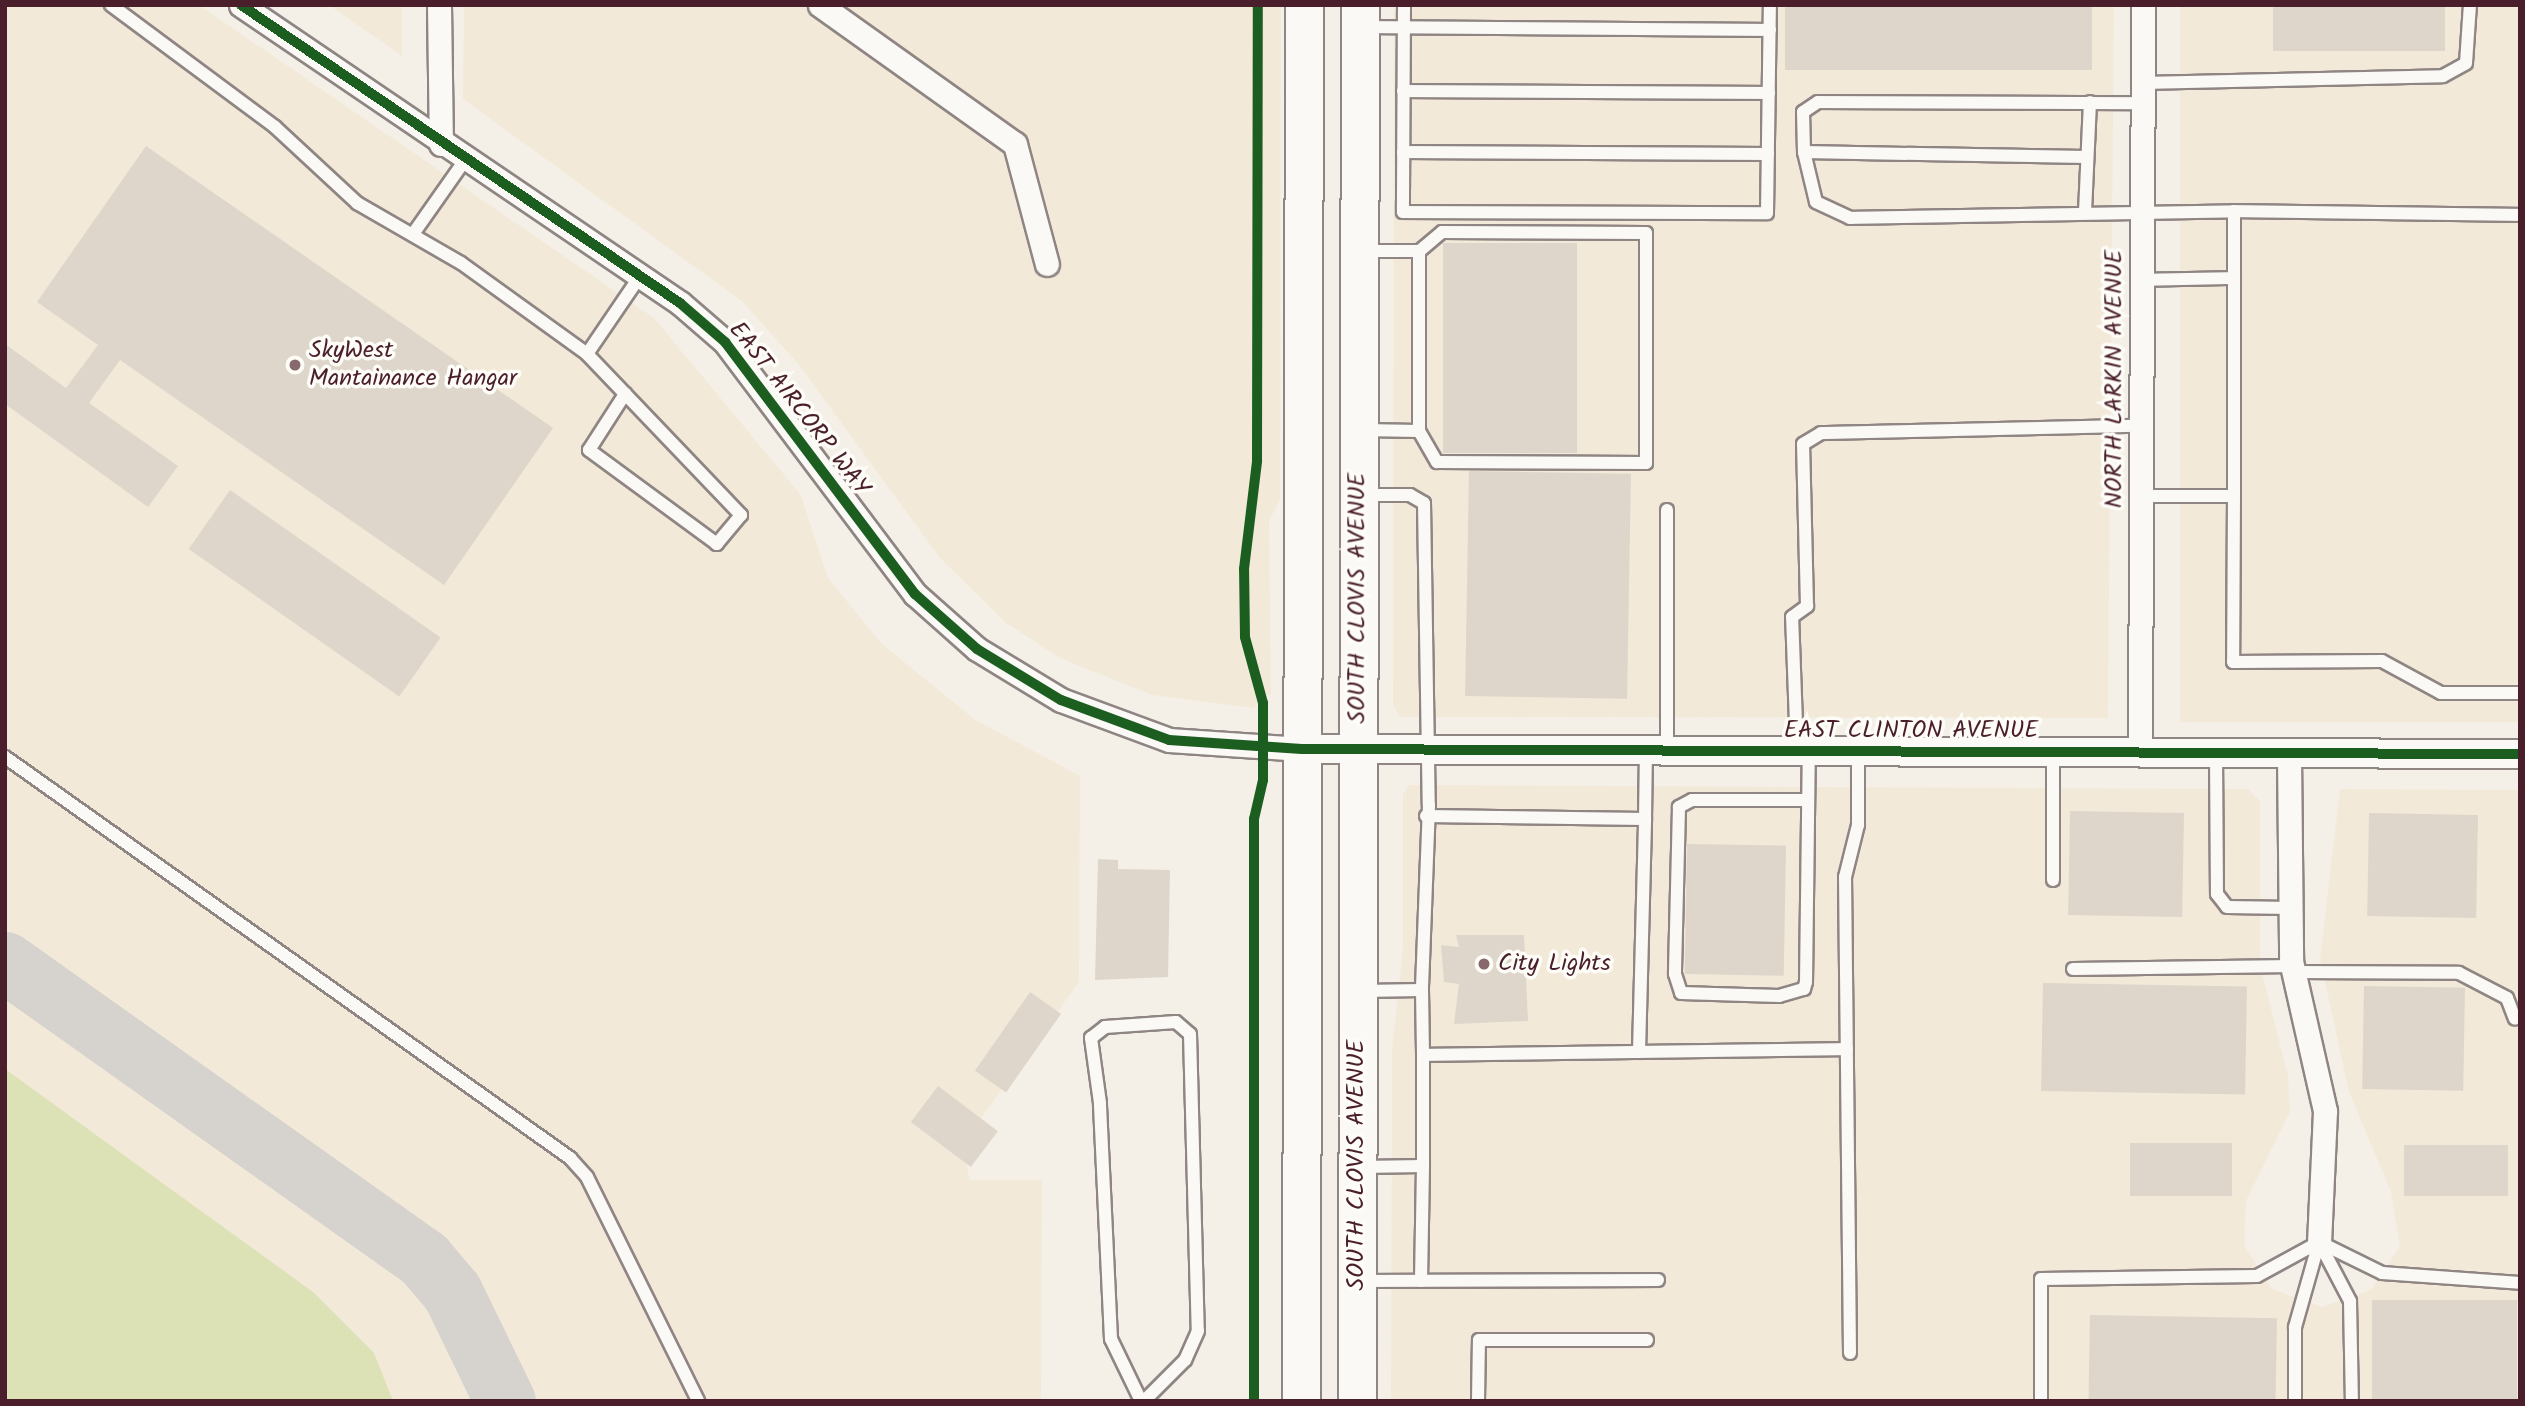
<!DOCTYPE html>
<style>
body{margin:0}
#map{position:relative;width:2525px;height:1406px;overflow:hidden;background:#f4f0e8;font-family:Kalam,sans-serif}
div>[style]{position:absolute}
.built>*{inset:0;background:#f3e9d9;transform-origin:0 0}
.green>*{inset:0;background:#dce2b5}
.taxiway>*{height:61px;margin:-30.5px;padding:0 30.5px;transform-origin:30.5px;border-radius:30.5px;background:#d6d2ce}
.building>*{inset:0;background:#ded6ca;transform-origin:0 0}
.roads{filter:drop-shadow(2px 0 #8f8583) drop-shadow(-2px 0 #8f8583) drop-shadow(0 2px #8f8583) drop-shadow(0 -2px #8f8583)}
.service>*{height:12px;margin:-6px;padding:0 6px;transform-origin:6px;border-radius:6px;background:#faf9f6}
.minor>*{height:23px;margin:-11.5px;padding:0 11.5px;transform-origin:11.5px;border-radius:11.5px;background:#faf9f6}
.tertiary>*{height:28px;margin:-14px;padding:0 14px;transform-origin:14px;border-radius:14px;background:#faf9f6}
.primary>*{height:37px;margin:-18.5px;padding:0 18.5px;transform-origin:18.5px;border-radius:18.5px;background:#faf9f6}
.cycleway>*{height:10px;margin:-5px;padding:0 5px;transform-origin:5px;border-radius:5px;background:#1b5e20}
.dots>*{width:19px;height:19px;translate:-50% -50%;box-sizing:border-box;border:4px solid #fdfcf7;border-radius:50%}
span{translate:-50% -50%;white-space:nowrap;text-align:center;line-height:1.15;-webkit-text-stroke:7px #fdfcf7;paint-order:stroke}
.poi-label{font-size:24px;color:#4a1f2b}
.left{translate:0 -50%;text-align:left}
.street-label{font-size:24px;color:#4a1f2b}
.frame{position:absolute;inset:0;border:7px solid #4a1f2b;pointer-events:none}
</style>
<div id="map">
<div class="built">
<div style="clip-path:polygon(5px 5px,199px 5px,654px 318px,801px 495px,828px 578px,881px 643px,974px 719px,1080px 776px,1079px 982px,962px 1145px,970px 1180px,1042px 1180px,1041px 1401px,5px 1401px)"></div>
<div style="clip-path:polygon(329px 5px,402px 5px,402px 56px)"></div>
<div style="clip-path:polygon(464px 5px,1281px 5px,1280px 500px,1269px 521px,1271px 693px,1253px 708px,1152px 695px,1060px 658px,1006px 623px,940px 558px,799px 365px,743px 302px,463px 99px)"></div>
<div style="clip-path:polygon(1394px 5px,2114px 5px,2108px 718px,1400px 717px,1393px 705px)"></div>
<div style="left:2180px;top:5px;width:340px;height:717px"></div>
<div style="clip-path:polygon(1410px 785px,2248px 789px,2260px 801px,2260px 965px,2288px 1076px,2290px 1112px,2246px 1201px,2244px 1245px,2272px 1289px,2322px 1307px,2371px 1290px,2400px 1246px,2391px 1192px,2349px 1092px,2320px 959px,2340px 789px,2520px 790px,2520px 1401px,1391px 1401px,1392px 1050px,1403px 947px,1403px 793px)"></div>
</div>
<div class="green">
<div style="clip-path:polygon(5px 1069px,313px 1292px,374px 1353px,393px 1401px,5px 1401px)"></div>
</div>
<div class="taxiway">
<div style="left:5px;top:962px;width:514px;rotate:35.33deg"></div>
<div style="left:424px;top:1259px;width:43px;rotate:49.7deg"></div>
<div style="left:452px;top:1292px;width:121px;rotate:64.1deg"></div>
</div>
<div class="building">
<div style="left:1785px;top:5px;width:307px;height:65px"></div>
<div style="left:2273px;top:5px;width:172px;height:46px"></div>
<div style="clip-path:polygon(146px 146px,553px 428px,444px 585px,120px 360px,89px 403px,178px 466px,148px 507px,5px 404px,5px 344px,66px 388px,98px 345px,37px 302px)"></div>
<div style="left:1443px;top:243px;width:134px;height:210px"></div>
<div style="left:1469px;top:471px;width:162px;height:225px;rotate:1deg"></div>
<div style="left:230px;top:490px;width:257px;height:72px;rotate:35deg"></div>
<div style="left:2070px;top:811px;width:114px;height:104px;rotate:1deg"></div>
<div style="left:2369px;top:813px;width:109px;height:103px;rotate:1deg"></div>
<div style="left:1687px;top:844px;width:99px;height:130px;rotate:1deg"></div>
<div style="clip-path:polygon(1098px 859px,1118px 860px,1118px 869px,1170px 870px,1168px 977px,1095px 980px)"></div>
<div style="clip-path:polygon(1456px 935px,1524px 935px,1528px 1021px,1454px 1024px,1459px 984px,1444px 982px,1441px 945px,1459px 947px)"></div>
<div style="left:2043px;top:983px;width:204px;height:108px;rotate:1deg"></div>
<div style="left:2364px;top:986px;width:101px;height:103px;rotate:1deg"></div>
<div style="left:1030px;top:992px;width:38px;height:96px;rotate:35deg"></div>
<div style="left:938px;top:1086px;width:75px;height:45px;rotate:37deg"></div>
<div style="left:2130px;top:1143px;width:102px;height:53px"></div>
<div style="left:2404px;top:1145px;width:104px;height:51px"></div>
<div style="left:2372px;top:1300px;width:145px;height:100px"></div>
<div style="left:2090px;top:1315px;width:187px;height:86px;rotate:1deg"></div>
</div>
<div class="roads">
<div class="service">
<div style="left:111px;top:5px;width:204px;rotate:36.6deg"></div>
<div style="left:275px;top:127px;width:112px;rotate:42.8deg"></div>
<div style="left:357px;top:203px;width:120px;rotate:30deg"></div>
<div style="left:461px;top:263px;width:155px;rotate:35.8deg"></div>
<div style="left:587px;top:354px;width:94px;rotate:-55.8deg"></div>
<div style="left:1404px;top:5px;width:207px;rotate:90.3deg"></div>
<div style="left:1403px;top:212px;width:364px;rotate:0.2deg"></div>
<div style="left:1767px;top:213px;width:208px;rotate:-89.2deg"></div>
<div style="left:1364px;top:27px;width:406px;rotate:0.4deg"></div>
<div style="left:2142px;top:83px;width:301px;rotate:-1.3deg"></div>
<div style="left:2443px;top:76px;width:26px;rotate:-29deg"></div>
<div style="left:2466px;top:63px;width:58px;rotate:-86.1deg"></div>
<div style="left:1403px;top:91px;width:366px;rotate:0.3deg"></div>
<div style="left:1403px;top:152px;width:365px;rotate:0.3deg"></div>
<div style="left:1804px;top:152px;width:51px;rotate:76.5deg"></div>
<div style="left:1816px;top:202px;width:38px;rotate:25deg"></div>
<div style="left:1850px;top:218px;width:384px;rotate:-1deg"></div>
<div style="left:2234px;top:211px;width:67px;rotate:90deg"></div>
<div style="left:2086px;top:157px;width:282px;rotate:-179deg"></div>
<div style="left:1804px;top:152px;width:40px;rotate:-91.4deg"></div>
<div style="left:1803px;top:112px;width:18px;rotate:-34deg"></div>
<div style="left:1818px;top:102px;width:325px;rotate:0.2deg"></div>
<div style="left:2234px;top:211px;width:286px;rotate:0.8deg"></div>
<div style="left:2085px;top:212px;width:110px;rotate:-87.4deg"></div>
<div style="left:413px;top:234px;width:90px;rotate:-54.9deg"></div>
<div style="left:1361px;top:251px;width:58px"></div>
<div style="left:1419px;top:251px;width:180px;rotate:90deg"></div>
<div style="left:1419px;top:431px;width:56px;rotate:-179deg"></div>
<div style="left:587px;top:354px;width:223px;rotate:46.3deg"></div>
<div style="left:741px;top:515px;width:38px;rotate:130deg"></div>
<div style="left:717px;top:544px;width:159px;rotate:-143.7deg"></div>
<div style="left:589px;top:450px;width:67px;rotate:-57.3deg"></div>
<div style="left:1419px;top:431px;width:36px;rotate:60deg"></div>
<div style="left:1437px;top:462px;width:209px;rotate:0.3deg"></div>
<div style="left:1646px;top:463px;width:230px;rotate:-90deg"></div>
<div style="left:1646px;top:233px;width:204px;rotate:-179.7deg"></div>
<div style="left:1442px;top:232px;width:30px;rotate:140deg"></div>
<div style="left:1362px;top:495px;width:48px"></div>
<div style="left:1410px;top:495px;width:16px;rotate:30deg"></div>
<div style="left:1424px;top:503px;width:302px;rotate:89.1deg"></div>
<div style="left:1429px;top:805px;width:185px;rotate:92.2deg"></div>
<div style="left:2141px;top:496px;width:93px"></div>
<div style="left:2234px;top:496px;width:218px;rotate:-90deg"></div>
<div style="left:2234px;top:278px;width:92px;rotate:178.8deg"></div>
<div style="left:2234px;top:496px;width:166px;rotate:90.3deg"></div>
<div style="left:2233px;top:662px;width:149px;rotate:-0.4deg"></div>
<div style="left:2382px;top:661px;width:67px;rotate:28.5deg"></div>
<div style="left:2441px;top:693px;width:79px"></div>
<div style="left:1667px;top:750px;width:240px;rotate:-90deg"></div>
<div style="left:1797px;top:751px;width:134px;rotate:-92.1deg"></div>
<div style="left:1792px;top:617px;width:19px;rotate:-36deg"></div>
<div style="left:1807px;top:606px;width:162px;rotate:-91.4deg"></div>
<div style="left:1803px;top:444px;width:21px;rotate:-31deg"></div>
<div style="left:1821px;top:433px;width:320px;rotate:-1.3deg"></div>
<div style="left:2216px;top:754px;width:140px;rotate:89.6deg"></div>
<div style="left:2217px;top:894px;width:16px;rotate:52deg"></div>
<div style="left:2227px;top:907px;width:64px;rotate:0.9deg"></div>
<div style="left:5px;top:757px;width:693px;rotate:35.36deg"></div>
<div style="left:570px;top:1158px;width:25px;rotate:48deg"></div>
<div style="left:587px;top:1177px;width:250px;rotate:63.6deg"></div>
<div style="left:1808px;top:800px;width:116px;rotate:180deg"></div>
<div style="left:1692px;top:800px;width:15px;rotate:152deg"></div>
<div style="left:1679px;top:807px;width:167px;rotate:91.4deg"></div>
<div style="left:1675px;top:974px;width:20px;rotate:72deg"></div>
<div style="left:1681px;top:993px;width:98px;rotate:1.8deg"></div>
<div style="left:1779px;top:996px;width:26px;rotate:-16deg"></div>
<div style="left:1804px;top:989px;width:7px;rotate:-74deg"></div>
<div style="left:1806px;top:982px;width:231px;rotate:-89.3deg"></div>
<div style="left:1426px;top:816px;width:219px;rotate:0.8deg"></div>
<div style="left:1645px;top:819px;width:68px;rotate:-89.2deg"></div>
<div style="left:2053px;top:880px;width:127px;rotate:-90deg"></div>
<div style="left:2073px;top:969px;width:220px;rotate:-0.8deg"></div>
<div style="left:2294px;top:972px;width:165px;rotate:0.3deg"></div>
<div style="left:2459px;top:973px;width:54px;rotate:27.5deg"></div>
<div style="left:2507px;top:998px;width:22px;rotate:69deg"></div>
<div style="left:1361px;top:991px;width:61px;rotate:-0.9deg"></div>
<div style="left:1422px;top:990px;width:65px;rotate:89.1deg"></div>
<div style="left:1423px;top:1055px;width:424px;rotate:-0.8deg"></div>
<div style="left:1639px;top:1052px;width:233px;rotate:-88.5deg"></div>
<div style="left:1361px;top:1167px;width:62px;rotate:-0.9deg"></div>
<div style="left:1423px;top:1166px;width:111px;rotate:-90deg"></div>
<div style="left:2319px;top:1242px;width:70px;rotate:26.2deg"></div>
<div style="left:2382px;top:1273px;width:138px;rotate:4.1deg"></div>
<div style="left:2319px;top:1242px;width:67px;rotate:62.3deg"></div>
<div style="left:2350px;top:1301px;width:100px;rotate:88.9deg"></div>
<div style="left:1361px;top:1281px;width:297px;rotate:-0.2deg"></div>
<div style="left:1421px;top:1281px;width:115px;rotate:-89deg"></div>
<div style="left:1850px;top:1353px;width:476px;rotate:-90.6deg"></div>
<div style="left:1845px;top:877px;width:54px;rotate:-76deg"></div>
<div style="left:1858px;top:825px;width:73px;rotate:-90deg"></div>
<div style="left:1141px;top:1401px;width:69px;rotate:-115.8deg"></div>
<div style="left:1111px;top:1339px;width:236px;rotate:-92.7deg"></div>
<div style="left:1100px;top:1103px;width:66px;rotate:-97.9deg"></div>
<div style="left:1091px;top:1038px;width:18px;rotate:-38deg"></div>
<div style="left:1105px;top:1027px;width:71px;rotate:-4deg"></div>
<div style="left:1176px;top:1022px;width:18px;rotate:41deg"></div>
<div style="left:1190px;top:1034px;width:297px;rotate:88.5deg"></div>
<div style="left:1198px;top:1331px;width:32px;rotate:114deg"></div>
<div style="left:1185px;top:1360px;width:58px;rotate:135deg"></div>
<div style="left:1478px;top:1401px;width:61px;rotate:-89.1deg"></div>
<div style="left:1479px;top:1340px;width:168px"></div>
<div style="left:2041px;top:1401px;width:122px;rotate:-90deg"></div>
<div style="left:2041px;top:1279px;width:216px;rotate:-0.8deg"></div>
<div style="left:2257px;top:1276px;width:71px;rotate:-28.7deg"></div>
<div style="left:2295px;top:1401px;width:74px;rotate:-90deg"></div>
<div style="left:2295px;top:1327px;width:88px;rotate:-74.2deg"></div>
</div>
<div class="minor">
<div style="left:241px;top:5px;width:531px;rotate:34.17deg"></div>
<div style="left:680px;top:303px;width:60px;rotate:40.9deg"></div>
<div style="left:725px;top:342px;width:316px;rotate:53deg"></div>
<div style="left:915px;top:594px;width:83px;rotate:41.6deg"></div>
<div style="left:977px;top:649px;width:98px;rotate:31.3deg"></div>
<div style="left:1061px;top:700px;width:115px;rotate:20.3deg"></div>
<div style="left:1169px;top:740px;width:133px;rotate:3.9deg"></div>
<div style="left:439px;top:5px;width:139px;rotate:89.2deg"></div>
<div style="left:820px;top:5px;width:239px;rotate:35.5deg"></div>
<div style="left:1015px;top:144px;width:124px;rotate:75.1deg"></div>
<div style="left:2140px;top:753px;width:748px;rotate:-89.77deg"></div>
<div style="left:2289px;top:755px;width:206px;rotate:89.4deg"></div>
<div style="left:2291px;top:961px;width:154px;rotate:77.2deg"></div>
<div style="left:2325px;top:1111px;width:131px;rotate:92.6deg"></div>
</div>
<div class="tertiary">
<div style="left:1302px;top:749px;width:1218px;rotate:0.24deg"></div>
</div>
<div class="primary">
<div style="left:1301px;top:1401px;width:1396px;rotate:-89.88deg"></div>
<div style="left:1357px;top:1401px;width:1396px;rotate:-89.88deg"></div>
</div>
</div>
<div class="cycleway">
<div style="left:241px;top:5px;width:531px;rotate:34.17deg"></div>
<div style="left:680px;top:303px;width:60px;rotate:40.9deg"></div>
<div style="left:725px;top:342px;width:316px;rotate:53deg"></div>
<div style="left:915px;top:594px;width:83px;rotate:41.6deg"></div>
<div style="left:977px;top:649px;width:98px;rotate:31.3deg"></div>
<div style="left:1061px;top:700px;width:115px;rotate:20.3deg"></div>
<div style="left:1169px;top:740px;width:133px;rotate:3.9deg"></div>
<div style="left:1302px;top:749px;width:1218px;rotate:0.24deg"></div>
<div style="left:1254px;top:1401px;width:582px;rotate:-90deg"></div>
<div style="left:1254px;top:819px;width:40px;rotate:-77deg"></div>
<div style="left:1263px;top:780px;width:77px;rotate:-90deg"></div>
<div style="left:1263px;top:703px;width:68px;rotate:-105.3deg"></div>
<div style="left:1245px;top:637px;width:68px;rotate:-90.8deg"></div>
<div style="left:1244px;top:569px;width:109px;rotate:-83.1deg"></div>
<div style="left:1257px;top:461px;width:456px;rotate:-89.9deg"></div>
</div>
<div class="dots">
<div style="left:295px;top:365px;background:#86686d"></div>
<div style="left:1484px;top:964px;background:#86686d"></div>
</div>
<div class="poi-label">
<span class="left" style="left:309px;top:365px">SkyWest<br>Mantainance Hangar</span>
<span class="left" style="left:1498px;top:964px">City Lights</span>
</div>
<div class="street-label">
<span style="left:2115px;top:379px;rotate:-90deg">NORTH LARKIN AVENUE</span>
<span style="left:799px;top:409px;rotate:52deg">EAST AIRCORP WAY</span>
<span style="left:1358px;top:598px;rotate:-90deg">SOUTH CLOVIS AVENUE</span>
<span style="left:1911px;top:731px">EAST CLINTON AVENUE</span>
<span style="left:1357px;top:1165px;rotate:-90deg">SOUTH CLOVIS AVENUE</span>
</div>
<div class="frame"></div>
</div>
